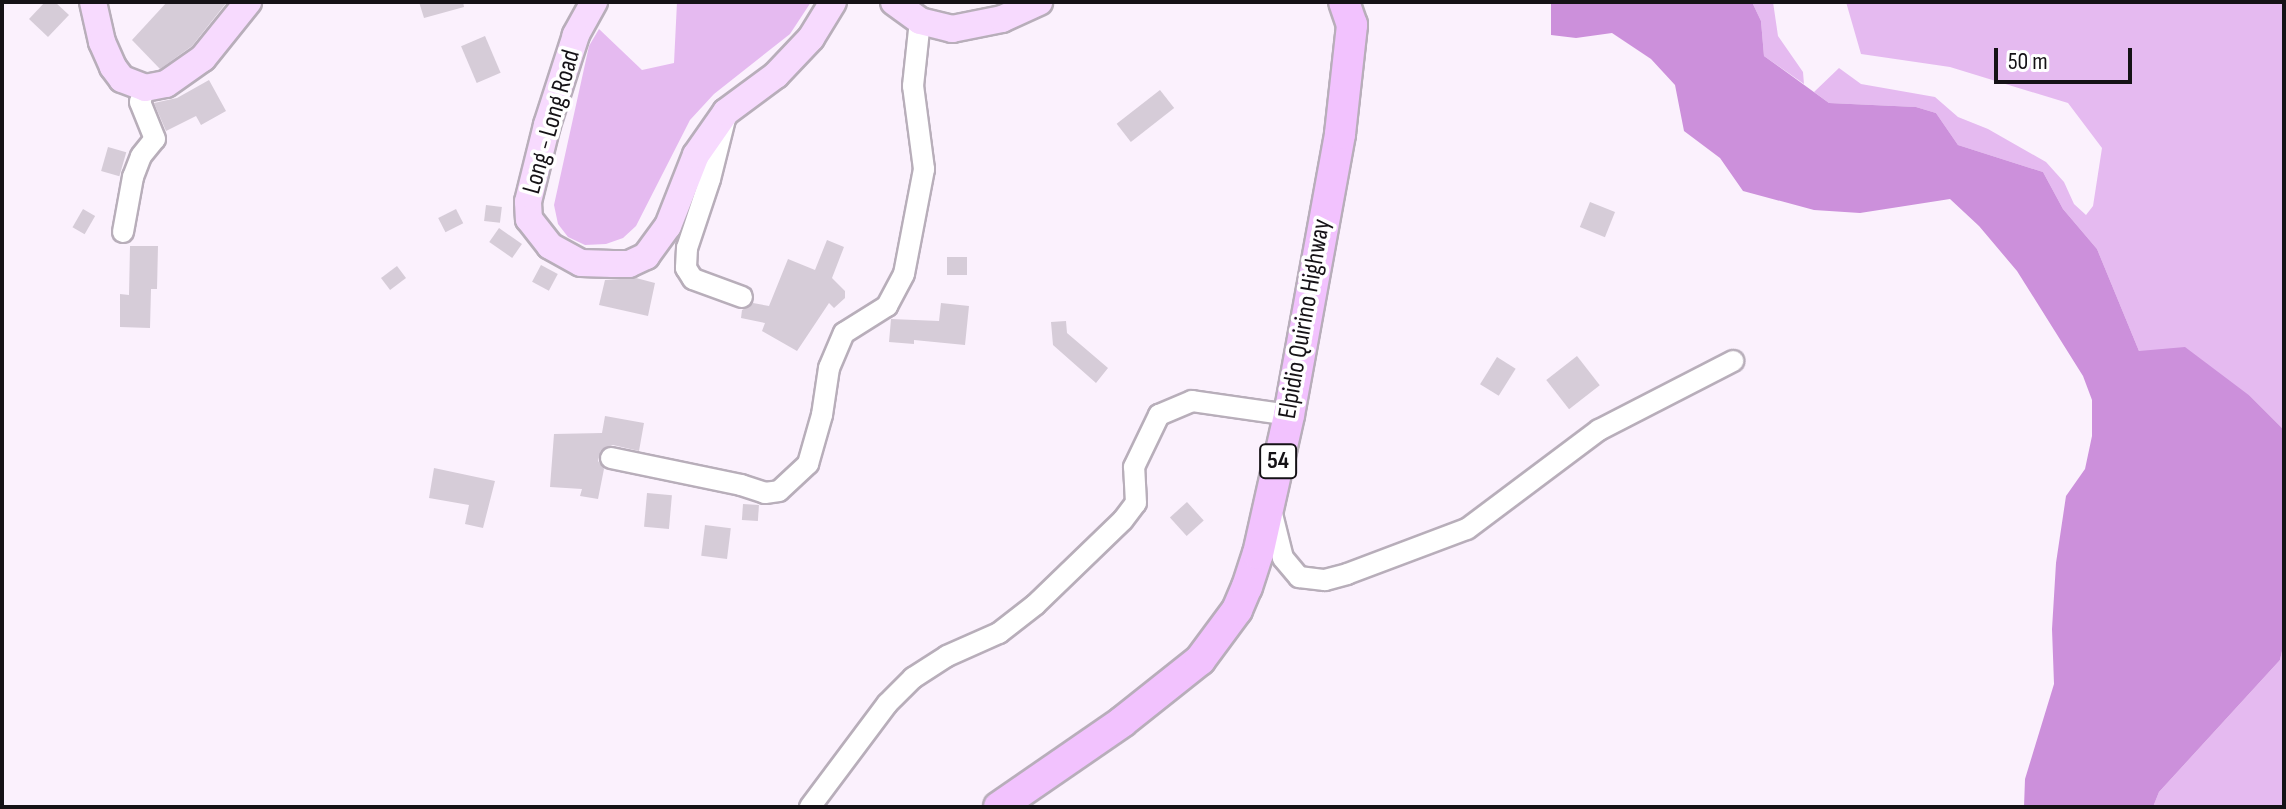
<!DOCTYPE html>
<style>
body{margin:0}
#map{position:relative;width:2286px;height:809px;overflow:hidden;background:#fbf1fd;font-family:"Sofia Sans Condensed",sans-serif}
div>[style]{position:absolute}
.green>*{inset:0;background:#e5baf0}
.water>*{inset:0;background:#cc90db}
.building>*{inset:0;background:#d6ccd8;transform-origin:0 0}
.roads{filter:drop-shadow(2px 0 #b8aeba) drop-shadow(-2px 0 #b8aeba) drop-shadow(0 2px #b8aeba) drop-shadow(0 -2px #b8aeba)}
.minor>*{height:20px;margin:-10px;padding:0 10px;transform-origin:10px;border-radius:10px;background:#fff}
.major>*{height:26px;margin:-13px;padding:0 13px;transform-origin:13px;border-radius:13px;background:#f7dafe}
.highway>*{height:30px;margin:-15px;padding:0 15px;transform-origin:15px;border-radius:15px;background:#f2c2fe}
span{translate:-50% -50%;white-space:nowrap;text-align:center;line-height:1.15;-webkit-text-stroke:7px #fff;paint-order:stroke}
.shield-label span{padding:2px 6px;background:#fff;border:2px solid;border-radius:6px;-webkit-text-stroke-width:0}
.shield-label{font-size:24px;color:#151216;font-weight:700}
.street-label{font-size:26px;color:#151216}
.frame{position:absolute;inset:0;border:4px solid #151216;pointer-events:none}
.scale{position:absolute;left:1994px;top:48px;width:138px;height:36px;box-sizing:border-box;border:4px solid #151216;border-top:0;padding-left:10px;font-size:24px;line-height:28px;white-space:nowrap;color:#151216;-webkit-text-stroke:6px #fff;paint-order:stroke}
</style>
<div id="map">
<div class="green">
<div style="clip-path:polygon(677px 2px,811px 2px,790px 34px,714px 94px,690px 120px,636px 226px,623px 238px,606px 244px,585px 245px,568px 237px,558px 224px,554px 205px,589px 46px,599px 29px,642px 70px,674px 63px)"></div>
<div style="clip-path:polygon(1752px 2px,1773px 2px,1778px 36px,1803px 72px,1804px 84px,1764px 56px,1761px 21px)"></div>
<div style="clip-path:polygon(1846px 2px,2284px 2px,2284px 430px,2250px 396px,2139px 351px,2097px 249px,2063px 209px,2043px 172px,1958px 145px,1936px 113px,1916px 107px,1829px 103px,1814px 92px,1839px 68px,1861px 84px,1935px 97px,1958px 117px,1988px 129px,2046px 162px,2064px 182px,2074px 204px,2086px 215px,2093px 206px,2102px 148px,2068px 103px,1950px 67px,1861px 54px)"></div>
<div style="clip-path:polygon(2284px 642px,2284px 807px,2153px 807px,2159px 792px,2280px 660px)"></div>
</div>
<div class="water">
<div style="clip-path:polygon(1551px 2px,1752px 2px,1761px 21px,1764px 56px,1829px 103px,1916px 107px,1936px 113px,1958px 145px,2043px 172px,2063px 209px,2097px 249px,2139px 351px,2185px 347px,2250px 396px,2284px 430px,2284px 642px,2280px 660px,2159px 792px,2153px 807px,2024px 807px,2025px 779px,2054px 684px,2052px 629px,2056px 563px,2066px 496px,2085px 469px,2092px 436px,2092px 400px,2083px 376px,2017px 271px,1979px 226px,1950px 199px,1860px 213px,1814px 210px,1743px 191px,1720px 158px,1684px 131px,1675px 85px,1651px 59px,1612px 33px,1576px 38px,1551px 35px)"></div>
</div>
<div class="building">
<div style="clip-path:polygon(45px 2px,55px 2px,69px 15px,48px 37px,29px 19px)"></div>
<div style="clip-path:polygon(167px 2px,227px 2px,192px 46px,160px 69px,132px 40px)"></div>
<div style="clip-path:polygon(419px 2px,463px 2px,464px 7px,424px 18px)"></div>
<div style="left:485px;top:36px;width:40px;height:26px;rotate:67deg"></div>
<div style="clip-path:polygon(209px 80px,226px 111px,201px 125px,196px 116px,166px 131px,154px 103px,177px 98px)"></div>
<div style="left:1160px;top:90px;width:23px;height:55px;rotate:52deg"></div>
<div style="left:108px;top:147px;width:19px;height:25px;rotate:16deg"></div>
<div style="left:1590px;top:202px;width:27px;height:27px;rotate:22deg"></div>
<div style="left:486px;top:205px;width:16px;height:16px;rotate:7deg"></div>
<div style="left:83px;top:209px;width:14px;height:21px;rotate:30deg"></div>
<div style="left:456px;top:209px;width:16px;height:20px;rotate:63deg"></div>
<div style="left:499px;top:228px;width:28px;height:17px;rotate:35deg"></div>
<div style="clip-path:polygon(827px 240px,844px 247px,832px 278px,845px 291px,845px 298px,834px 308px,829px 303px,797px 351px,762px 331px,765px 323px,741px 318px,742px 310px,753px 303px,769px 306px,788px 259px,815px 270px)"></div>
<div style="clip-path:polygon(130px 246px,158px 246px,157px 289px,151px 289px,150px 328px,120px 327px,120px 294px,129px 295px)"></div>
<div style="left:947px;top:257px;width:20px;height:18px"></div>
<div style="left:541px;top:265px;width:19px;height:19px;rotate:28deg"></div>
<div style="left:397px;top:266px;width:15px;height:20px;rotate:53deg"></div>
<div style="clip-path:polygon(636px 278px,655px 283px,648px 316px,599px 305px,605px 280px)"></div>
<div style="clip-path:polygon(941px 303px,969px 306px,965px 345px,914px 340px,914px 344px,889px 342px,891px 319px,939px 321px)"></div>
<div style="clip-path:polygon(1066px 321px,1067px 333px,1108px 368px,1096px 383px,1053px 345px,1051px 322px)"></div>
<div style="left:1577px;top:356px;width:37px;height:39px;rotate:52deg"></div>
<div style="left:1497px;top:357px;width:22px;height:32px;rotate:32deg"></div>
<div style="clip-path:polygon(605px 416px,644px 423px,639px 451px,613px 445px,601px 450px,598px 461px,604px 469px,598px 499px,580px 496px,582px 489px,550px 487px,554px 434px,602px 433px)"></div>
<div style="clip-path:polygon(434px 468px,495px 481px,483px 528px,465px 524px,469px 505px,429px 498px)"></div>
<div style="left:647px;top:493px;width:25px;height:34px;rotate:5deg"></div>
<div style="left:1187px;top:502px;width:25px;height:23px;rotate:48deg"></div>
<div style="left:743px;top:504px;width:16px;height:16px;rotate:4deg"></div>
<div style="left:705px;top:525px;width:26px;height:31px;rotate:7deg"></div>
</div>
<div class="roads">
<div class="minor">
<div style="left:725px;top:119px;width:62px;rotate:104deg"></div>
<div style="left:710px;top:179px;width:73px;rotate:108.4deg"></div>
<div style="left:687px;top:248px;width:20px;rotate:93deg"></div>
<div style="left:686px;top:268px;width:13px;rotate:58deg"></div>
<div style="left:693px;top:279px;width:52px;rotate:20.2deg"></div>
<div style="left:123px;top:232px;width:56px;rotate:-79.7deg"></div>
<div style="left:133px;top:177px;width:22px;rotate:-69deg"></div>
<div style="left:141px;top:156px;width:22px;rotate:-51deg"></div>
<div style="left:155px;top:139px;width:40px;rotate:-112deg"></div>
<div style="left:140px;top:102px;width:15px;rotate:-70deg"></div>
<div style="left:611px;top:458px;width:133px;rotate:11.7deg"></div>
<div style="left:741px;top:485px;width:25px;rotate:18deg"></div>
<div style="left:765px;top:493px;width:14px;rotate:-8deg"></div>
<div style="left:779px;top:491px;width:40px;rotate:-43deg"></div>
<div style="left:808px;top:464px;width:51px;rotate:-74.1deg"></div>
<div style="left:822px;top:415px;width:48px;rotate:-81.5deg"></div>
<div style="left:829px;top:368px;width:38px;rotate:-67deg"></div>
<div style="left:844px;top:333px;width:51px;rotate:-32.1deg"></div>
<div style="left:887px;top:306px;width:36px;rotate:-62deg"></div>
<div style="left:904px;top:274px;width:107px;rotate:-79.2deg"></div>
<div style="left:924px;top:169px;width:84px;rotate:-97.5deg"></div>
<div style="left:913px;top:86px;width:65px;rotate:-83.9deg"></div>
<div style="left:1272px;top:514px;width:45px;rotate:76deg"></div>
<div style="left:1283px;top:558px;width:25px;rotate:50deg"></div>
<div style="left:1299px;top:577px;width:26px;rotate:7deg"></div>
<div style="left:1325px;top:580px;width:23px;rotate:-15deg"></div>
<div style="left:1347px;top:574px;width:128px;rotate:-20.6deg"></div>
<div style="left:1467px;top:529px;width:165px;rotate:-36.9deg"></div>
<div style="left:1599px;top:430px;width:151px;rotate:-27.2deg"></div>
<div style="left:810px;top:807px;width:129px;rotate:-53.2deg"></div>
<div style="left:887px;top:704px;width:37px;rotate:-45deg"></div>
<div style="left:913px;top:678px;width:40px;rotate:-32.9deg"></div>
<div style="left:947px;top:656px;width:57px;rotate:-23.9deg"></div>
<div style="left:999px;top:633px;width:46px;rotate:-37.9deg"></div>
<div style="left:1035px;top:605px;width:122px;rotate:-44deg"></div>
<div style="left:1123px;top:520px;width:21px;rotate:-53deg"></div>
<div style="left:1136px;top:503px;width:36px;rotate:-93deg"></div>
<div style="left:1134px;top:467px;width:58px;rotate:-64.3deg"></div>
<div style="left:1159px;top:415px;width:36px;rotate:-23deg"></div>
<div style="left:1192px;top:401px;width:98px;rotate:8.2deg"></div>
</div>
<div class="major">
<div style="left:93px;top:2px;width:41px;rotate:77.3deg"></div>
<div style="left:102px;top:42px;width:27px;rotate:66deg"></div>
<div style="left:113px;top:67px;width:15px;rotate:53deg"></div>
<div style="left:122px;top:79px;width:25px;rotate:21deg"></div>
<div style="left:145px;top:88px;width:21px;rotate:-11deg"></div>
<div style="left:166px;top:84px;width:45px;rotate:-35.1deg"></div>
<div style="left:203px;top:58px;width:72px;rotate:-51.2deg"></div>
<div style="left:594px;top:2px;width:38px;rotate:119deg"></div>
<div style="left:576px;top:35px;width:95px;rotate:107.9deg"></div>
<div style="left:547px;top:125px;width:79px;rotate:103.9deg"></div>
<div style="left:528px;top:202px;width:17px;rotate:87deg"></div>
<div style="left:529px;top:219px;width:34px;rotate:52deg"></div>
<div style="left:550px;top:246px;width:35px;rotate:29deg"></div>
<div style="left:581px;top:263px;width:32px;rotate:2deg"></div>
<div style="left:613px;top:264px;width:16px"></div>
<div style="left:629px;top:264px;width:19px;rotate:-25deg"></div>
<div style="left:646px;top:256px;width:37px;rotate:-54deg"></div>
<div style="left:668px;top:226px;width:76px;rotate:-68.5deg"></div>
<div style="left:696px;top:155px;width:52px;rotate:-55.1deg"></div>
<div style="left:726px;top:112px;width:62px;rotate:-36.5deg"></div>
<div style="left:776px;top:75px;width:51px;rotate:-46.6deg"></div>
<div style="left:811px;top:38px;width:42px;rotate:-58.6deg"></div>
<div style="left:894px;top:2px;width:32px;rotate:36deg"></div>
<div style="left:920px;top:21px;width:33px;rotate:14deg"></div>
<div style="left:952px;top:29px;width:51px;rotate:-11.3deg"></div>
<div style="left:1002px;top:19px;width:41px;rotate:-24.7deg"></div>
</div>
<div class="highway">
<div style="left:999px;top:807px;width:150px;rotate:-34.6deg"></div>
<div style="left:1122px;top:722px;width:100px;rotate:-38.5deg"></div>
<div style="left:1200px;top:660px;width:62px;rotate:-53.5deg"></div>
<div style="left:1237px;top:610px;width:25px;rotate:-67deg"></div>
<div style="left:1247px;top:587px;width:35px;rotate:-72deg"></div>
<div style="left:1258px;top:554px;width:142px;rotate:-77.4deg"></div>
<div style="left:1289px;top:415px;width:286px;rotate:-79.7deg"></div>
<div style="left:1340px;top:134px;width:110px;rotate:-83.7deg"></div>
<div style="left:1352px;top:25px;width:24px;rotate:-109deg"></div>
</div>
</div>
<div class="shield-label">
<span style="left:1278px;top:461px">54</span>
</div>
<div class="street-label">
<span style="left:552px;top:122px;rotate:-74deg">Long - Long Road</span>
<span style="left:1305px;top:319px;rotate:-80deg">Elpidio Quirino Highway</span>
</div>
<div class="frame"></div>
<div class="scale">50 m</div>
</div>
